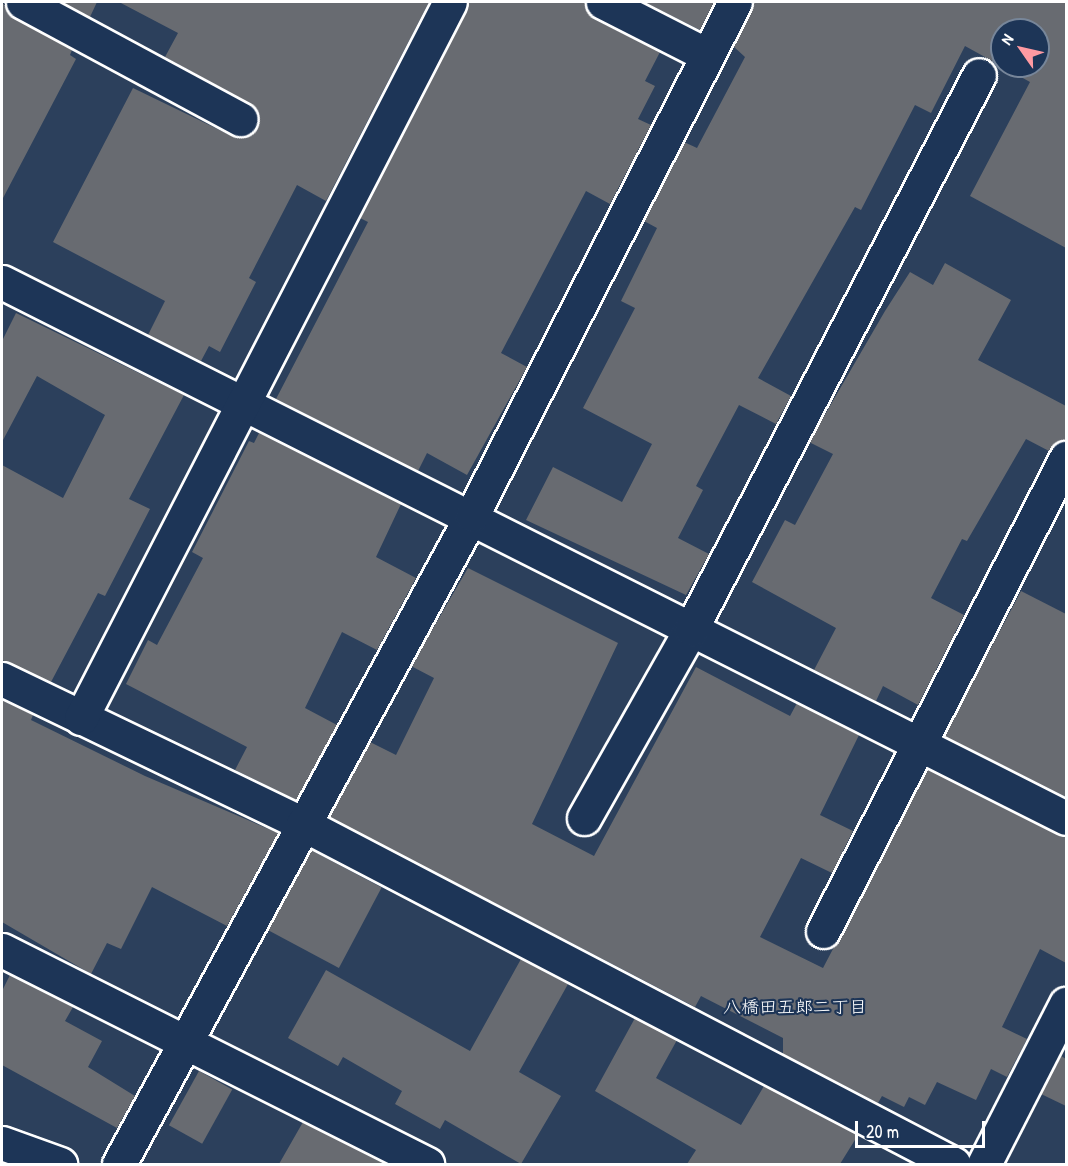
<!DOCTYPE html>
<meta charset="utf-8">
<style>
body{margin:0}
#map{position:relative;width:1068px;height:1166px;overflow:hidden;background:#2c405c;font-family:"Patrick Hand","Klee One",sans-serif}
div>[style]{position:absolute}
.building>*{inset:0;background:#686b71;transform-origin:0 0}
.roads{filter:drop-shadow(2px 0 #fff) drop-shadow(-2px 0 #fff) drop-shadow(0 2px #fff) drop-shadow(0 -2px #fff)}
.street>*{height:33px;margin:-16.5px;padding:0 16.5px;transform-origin:16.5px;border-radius:16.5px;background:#1d3557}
.secondary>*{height:33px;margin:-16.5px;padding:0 16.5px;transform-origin:16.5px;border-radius:16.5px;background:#1d3557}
span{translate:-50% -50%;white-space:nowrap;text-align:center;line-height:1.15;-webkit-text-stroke:4.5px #1d3557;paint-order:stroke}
.neighbourhood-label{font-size:18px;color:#fff}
.frame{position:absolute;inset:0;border:3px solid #fff;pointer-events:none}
.north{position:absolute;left:990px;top:18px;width:60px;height:60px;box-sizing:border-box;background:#1d3557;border:2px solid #77869a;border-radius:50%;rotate:304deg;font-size:16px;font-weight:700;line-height:24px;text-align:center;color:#fff}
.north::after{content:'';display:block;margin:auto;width:21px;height:27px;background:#ff9aa2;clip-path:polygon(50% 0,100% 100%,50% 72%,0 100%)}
.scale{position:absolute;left:855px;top:1121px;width:130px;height:27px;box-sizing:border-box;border:3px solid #fff;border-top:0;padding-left:8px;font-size:18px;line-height:21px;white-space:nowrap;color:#fff;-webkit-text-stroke:4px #1d3557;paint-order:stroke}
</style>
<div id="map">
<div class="building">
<div style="clip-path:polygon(2px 2px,14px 18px,72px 50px,70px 55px,76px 59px,2px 200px)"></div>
<div style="clip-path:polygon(62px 2px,97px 2px,90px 17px)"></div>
<div style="clip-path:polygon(119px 2px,429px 2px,326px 201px,297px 185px,249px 278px,256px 282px,220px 352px,209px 346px,201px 361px,148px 335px,165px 301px,53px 242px,133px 88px,232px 136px,249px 135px,257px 127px,256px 110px,249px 103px,165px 57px,178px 33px)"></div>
<div style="clip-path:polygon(469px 2px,585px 2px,594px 19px,660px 52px,645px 81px,655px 86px,638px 119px,651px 125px,610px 204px,586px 191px,501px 353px,527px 367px,467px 475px,427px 453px,418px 471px,276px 399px,368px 222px,360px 218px)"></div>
<div style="clip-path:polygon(644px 2px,714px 2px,700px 30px)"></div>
<div style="clip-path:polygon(evenodd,754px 2px,1066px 2px,1066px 248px,970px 196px,1030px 82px,965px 46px,931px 113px,915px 105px,861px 210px,855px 207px,758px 378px,791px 396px,776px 424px,739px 405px,696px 486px,703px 490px,678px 538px,709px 554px,686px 595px,526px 520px,553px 467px,622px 502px,652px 444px,583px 408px,635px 308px,621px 301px,657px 228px,644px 221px,684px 142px,697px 148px,745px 57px,733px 46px,754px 2px,1002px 30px,1038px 30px,1038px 66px,1002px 66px,1002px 30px)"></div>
<div style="clip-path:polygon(945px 263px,1011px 300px,978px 360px,1066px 406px,1066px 440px,1049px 451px,1026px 439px,967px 541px,962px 539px,931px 598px,964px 615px,918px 705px,883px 686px,876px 701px,814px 670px,836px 628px,752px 582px,785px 520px,795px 525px,833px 454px,809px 442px,885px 311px,910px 272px,933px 285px)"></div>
<div style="clip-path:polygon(16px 313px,184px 395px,129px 499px,150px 509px,105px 596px,98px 593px,51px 682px,2px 660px,2px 465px,63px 498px,105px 415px,37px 376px,2px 442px,2px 341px)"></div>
<div style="clip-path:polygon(259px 433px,401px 504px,376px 557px,416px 578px,377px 650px,342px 632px,305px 708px,337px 725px,296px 800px,235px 770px,247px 747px,126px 684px,148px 640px,157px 645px,203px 558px,192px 552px,249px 441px,254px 443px)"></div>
<div style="clip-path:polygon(468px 568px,618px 643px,532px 824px,594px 856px,696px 667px,790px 716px,797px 703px,859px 735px,820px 815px,853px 831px,832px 873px,801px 858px,760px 937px,823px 968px,927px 769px,1066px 837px,1066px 963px,1040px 949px,1002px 1027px,1027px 1039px,1007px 1077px,991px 1069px,976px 1100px,937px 1082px,925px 1105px,909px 1097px,904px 1107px,882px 1096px,878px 1103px,783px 1054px,783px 1038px,701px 996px,695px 1007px,329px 817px,370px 742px,396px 755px,434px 678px,411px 666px)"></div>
<div style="clip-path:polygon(1021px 591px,1066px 614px,1066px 797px,944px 736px)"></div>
<div style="clip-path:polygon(2px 700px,33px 715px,31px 720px,145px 776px,278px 833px,227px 926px,152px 887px,121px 949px,107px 943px,91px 974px,2px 922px)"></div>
<div style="left:311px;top:850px;width:80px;height:91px;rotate:28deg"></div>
<div style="clip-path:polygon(521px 959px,568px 984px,519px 1072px,561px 1096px,521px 1164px,445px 1120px,440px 1129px,395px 1104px,402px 1091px,343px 1057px,338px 1066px,288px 1038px,326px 970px,470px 1051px)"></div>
<div style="clip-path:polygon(10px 975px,73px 1007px,65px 1021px,102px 1041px,88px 1067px,135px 1096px,117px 1128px,2px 1065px,2px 991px)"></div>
<div style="clip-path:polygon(635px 1018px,677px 1040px,656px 1078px,741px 1125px,764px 1086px,858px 1135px,840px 1164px,687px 1164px,696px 1150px,595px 1091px)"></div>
<div style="clip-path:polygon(1061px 1056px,1066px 1059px,1066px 1106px,1041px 1094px)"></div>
<div style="left:199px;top:1071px;width:38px;height:62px;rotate:29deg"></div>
<div style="clip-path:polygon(303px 1122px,371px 1157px,385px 1164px,279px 1164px)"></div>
</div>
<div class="roads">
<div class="street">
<div style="left:23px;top:2px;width:247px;rotate:28.3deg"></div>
<div style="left:603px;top:2px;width:117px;rotate:27deg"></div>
<div style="left:2px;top:282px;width:1191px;rotate:26.74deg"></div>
<div style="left:2px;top:679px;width:334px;rotate:25.7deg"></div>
<div style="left:303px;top:824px;width:734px;rotate:27.58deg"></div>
<div style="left:81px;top:718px;width:805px;rotate:-62.74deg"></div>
<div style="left:584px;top:818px;width:217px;rotate:-60.5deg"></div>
<div style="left:691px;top:629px;width:624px;rotate:-62.53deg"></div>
<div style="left:823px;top:931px;width:532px;rotate:-62.81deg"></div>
<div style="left:2px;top:950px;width:476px;rotate:26.7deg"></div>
<div style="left:119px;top:1164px;width:739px;rotate:-61.46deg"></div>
<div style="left:472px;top:515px;width:576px;rotate:-62.86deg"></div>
<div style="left:984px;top:1164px;width:180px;rotate:-62.9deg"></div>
</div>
<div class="secondary">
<div style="left:2px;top:1143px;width:62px;rotate:19.9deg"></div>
</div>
</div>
<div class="neighbourhood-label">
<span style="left:795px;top:1007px">八橋田五郎二丁目</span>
</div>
<div class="frame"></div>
<div class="north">N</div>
<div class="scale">20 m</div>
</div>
